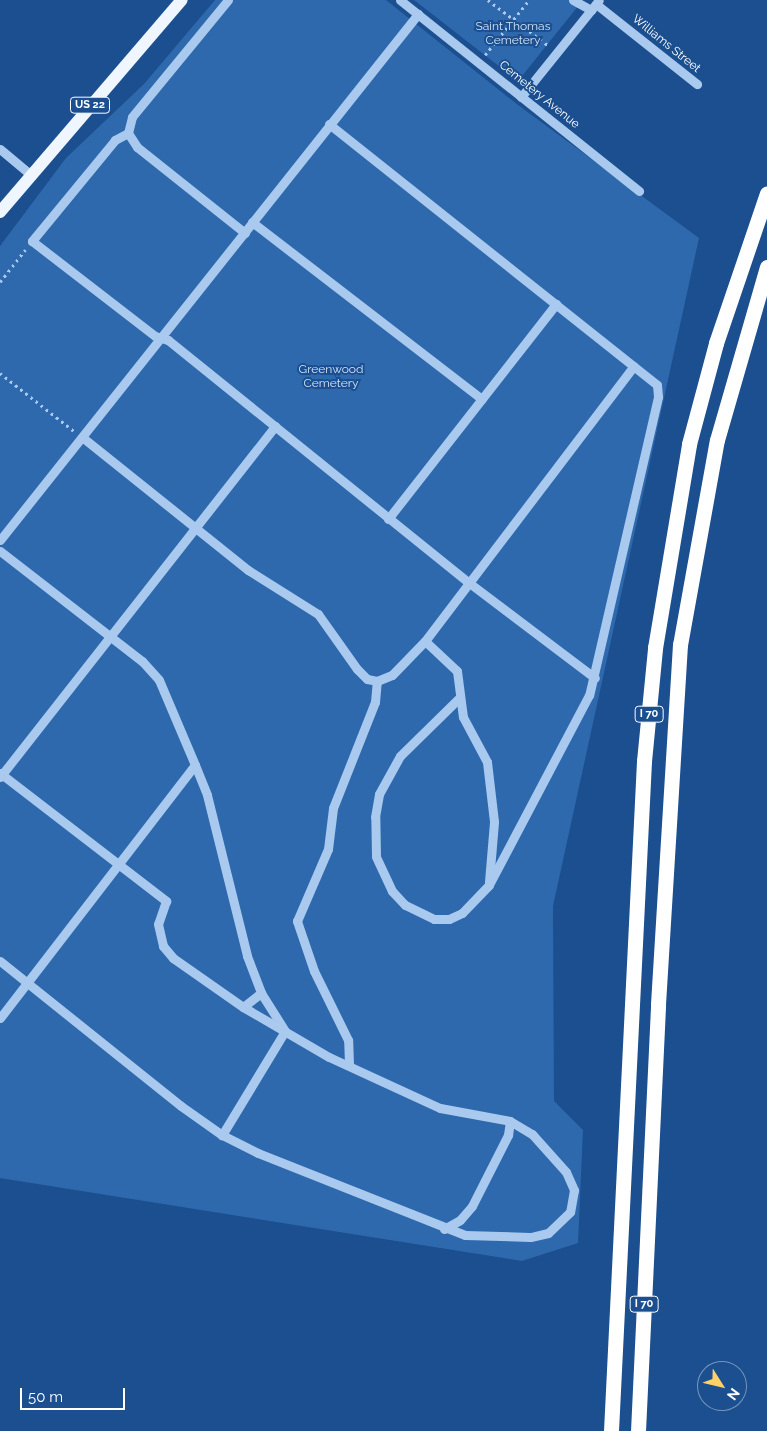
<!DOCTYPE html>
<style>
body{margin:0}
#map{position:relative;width:767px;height:1431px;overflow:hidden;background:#1b4f8f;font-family:Raleway,sans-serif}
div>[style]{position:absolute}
.green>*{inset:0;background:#2e69ad}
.path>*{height:2.5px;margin-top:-1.25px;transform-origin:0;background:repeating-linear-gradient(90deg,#a9c9ee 0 2.5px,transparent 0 6.5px)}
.minor>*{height:9px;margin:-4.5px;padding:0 4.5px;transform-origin:4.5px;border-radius:4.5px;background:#a9c9ee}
.major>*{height:12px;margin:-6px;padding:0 6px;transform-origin:6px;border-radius:6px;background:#f0f6ff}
.highway>*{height:15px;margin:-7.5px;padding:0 7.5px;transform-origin:7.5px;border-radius:7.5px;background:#fff}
span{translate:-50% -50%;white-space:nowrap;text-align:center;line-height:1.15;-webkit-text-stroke:4px #1b4f8f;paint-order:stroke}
.shield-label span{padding:1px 4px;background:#1b4f8f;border:1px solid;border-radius:4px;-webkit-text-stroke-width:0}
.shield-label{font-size:11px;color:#fff;font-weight:700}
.park-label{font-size:12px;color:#cfe3fa}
.street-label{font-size:12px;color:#fff}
.north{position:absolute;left:697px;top:1361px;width:50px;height:50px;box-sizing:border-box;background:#1b4f8f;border:1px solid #7695bc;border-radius:50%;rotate:126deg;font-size:14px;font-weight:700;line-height:20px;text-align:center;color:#fff}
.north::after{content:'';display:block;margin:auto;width:18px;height:22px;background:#ffd166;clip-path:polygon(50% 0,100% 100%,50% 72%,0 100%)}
.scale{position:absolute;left:20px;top:1388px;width:105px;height:22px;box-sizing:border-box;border:2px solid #fff;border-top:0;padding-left:6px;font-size:15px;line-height:18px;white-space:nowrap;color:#fff;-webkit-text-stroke:4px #1b4f8f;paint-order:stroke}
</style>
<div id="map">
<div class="green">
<div style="clip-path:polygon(215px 0,386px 0,518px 105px,699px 238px,553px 906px,554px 1101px,583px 1130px,578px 1243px,522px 1261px,0 1178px,0 246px,66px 158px,144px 84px)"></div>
<div style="clip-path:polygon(414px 0,583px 0,518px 81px)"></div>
</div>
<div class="path">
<div style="left:488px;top:0;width:76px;rotate:37deg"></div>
<div style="left:485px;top:55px;width:70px;rotate:-51.3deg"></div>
<div style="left:0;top:282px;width:41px;rotate:-52deg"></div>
<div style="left:0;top:373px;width:94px;rotate:38.1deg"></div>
</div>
<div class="minor">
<div style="left:228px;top:0;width:151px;rotate:129.4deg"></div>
<div style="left:132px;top:117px;width:16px;rotate:104deg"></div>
<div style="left:128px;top:133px;width:17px;rotate:57deg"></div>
<div style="left:137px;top:147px;width:138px;rotate:38.5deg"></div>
<div style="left:400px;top:0;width:306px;rotate:38.6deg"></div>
<div style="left:573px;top:0;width:21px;rotate:29deg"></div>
<div style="left:596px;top:4px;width:129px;rotate:38.4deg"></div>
<div style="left:521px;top:97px;width:124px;rotate:-51.2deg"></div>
<div style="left:329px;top:124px;width:419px;rotate:38.5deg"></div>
<div style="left:657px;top:385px;width:12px;rotate:85deg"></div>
<div style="left:658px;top:397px;width:306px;rotate:103deg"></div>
<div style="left:589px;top:695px;width:215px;rotate:117.8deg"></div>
<div style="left:489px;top:885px;width:39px;rotate:134deg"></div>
<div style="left:462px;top:913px;width:14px;rotate:155deg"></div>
<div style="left:449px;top:919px;width:15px;rotate:180deg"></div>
<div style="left:434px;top:919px;width:32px;rotate:-154deg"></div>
<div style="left:405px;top:905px;width:19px;rotate:-133deg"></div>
<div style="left:392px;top:891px;width:38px;rotate:-115deg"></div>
<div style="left:376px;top:856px;width:39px;rotate:-91deg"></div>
<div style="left:375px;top:817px;width:23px;rotate:-80deg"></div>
<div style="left:379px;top:794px;width:43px;rotate:-61.1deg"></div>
<div style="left:400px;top:756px;width:81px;rotate:-44.5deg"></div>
<div style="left:128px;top:133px;width:15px;rotate:152deg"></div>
<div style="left:115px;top:140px;width:131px;rotate:129.4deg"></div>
<div style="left:32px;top:241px;width:155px;rotate:37.7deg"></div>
<div style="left:155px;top:336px;width:14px;rotate:17deg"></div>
<div style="left:168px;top:340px;width:385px;rotate:38.9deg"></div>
<div style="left:468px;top:582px;width:159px;rotate:37.1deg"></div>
<div style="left:0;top:149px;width:39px;rotate:40deg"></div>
<div style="left:252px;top:222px;width:290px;rotate:37.6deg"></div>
<div style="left:82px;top:437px;width:213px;rotate:38.7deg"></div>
<div style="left:248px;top:570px;width:83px;rotate:32.2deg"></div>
<div style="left:318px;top:614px;width:67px;rotate:54.7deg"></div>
<div style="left:357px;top:669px;width:14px;rotate:45deg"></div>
<div style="left:367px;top:679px;width:10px;rotate:11deg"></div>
<div style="left:377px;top:681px;width:16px;rotate:-22deg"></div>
<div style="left:392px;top:675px;width:47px;rotate:-45.9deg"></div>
<div style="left:425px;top:641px;width:345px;rotate:-52.8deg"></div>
<div style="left:388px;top:519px;width:273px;rotate:-52deg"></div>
<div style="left:0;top:540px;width:672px;rotate:-51.53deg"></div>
<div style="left:0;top:551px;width:180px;rotate:37.8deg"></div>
<div style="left:142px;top:661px;width:25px;rotate:48deg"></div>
<div style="left:159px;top:680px;width:92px;rotate:67deg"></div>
<div style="left:195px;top:765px;width:32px;rotate:68deg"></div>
<div style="left:207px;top:795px;width:166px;rotate:76deg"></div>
<div style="left:247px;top:956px;width:40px;rotate:69deg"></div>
<div style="left:261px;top:993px;width:45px;rotate:57.7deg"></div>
<div style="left:285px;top:1031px;width:122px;rotate:121.2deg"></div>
<div style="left:425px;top:641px;width:44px;rotate:43.2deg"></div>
<div style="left:457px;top:671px;width:46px;rotate:82.6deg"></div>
<div style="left:463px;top:717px;width:51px;rotate:61.9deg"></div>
<div style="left:487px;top:762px;width:60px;rotate:83.3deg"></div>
<div style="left:494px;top:822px;width:60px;rotate:94.8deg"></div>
<div style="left:0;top:773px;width:210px;rotate:37.6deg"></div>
<div style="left:166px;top:901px;width:24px;rotate:109deg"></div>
<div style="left:158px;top:924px;width:23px;rotate:77deg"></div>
<div style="left:163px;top:946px;width:16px;rotate:50deg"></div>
<div style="left:173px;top:958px;width:85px;rotate:35deg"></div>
<div style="left:243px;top:1007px;width:99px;rotate:30.2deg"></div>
<div style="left:329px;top:1057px;width:122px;rotate:24.7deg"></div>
<div style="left:440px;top:1108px;width:71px;rotate:10.5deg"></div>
<div style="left:510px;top:1121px;width:26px;rotate:31deg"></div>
<div style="left:532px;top:1134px;width:51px;rotate:48.2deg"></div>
<div style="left:566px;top:1172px;width:20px;rotate:66deg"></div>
<div style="left:574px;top:1190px;width:22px;rotate:100deg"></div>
<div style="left:570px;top:1212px;width:30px;rotate:136deg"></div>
<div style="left:548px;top:1233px;width:18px;rotate:167deg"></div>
<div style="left:530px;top:1237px;width:65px;rotate:-178.2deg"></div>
<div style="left:465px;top:1235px;width:223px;rotate:-158.4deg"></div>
<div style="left:258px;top:1153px;width:40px;rotate:-153.4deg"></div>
<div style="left:222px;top:1135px;width:50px;rotate:-144.7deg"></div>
<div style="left:181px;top:1106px;width:232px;rotate:-141.3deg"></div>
<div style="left:0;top:777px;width:446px;rotate:-51.9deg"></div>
<div style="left:243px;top:1007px;width:23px;rotate:-38deg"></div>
<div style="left:0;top:1018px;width:319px;rotate:-52.4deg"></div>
<div style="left:349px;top:1064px;width:24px;rotate:-92deg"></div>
<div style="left:348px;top:1040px;width:77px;rotate:-116.2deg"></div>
<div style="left:314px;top:971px;width:53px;rotate:-108.8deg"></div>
<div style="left:297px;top:921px;width:78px;rotate:-66.7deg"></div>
<div style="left:328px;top:849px;width:41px;rotate:-83deg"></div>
<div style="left:333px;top:808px;width:114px;rotate:-68.4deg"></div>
<div style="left:375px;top:702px;width:21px;rotate:-85deg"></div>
<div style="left:444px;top:1229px;width:18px;rotate:-29deg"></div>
<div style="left:460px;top:1220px;width:18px;rotate:-49deg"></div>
<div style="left:472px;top:1206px;width:80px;rotate:-63.1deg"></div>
<div style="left:508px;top:1135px;width:14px;rotate:-82deg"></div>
</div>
<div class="major">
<div style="left:0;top:212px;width:279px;rotate:-49.4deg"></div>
</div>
<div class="highway">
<div style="left:611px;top:1431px;width:671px;rotate:-87.18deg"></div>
<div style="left:644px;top:761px;width:114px;rotate:-84.4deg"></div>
<div style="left:655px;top:648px;width:207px;rotate:-80.5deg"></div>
<div style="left:689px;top:444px;width:105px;rotate:-75deg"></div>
<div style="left:716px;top:343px;width:158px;rotate:-71.2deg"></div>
<div style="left:638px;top:1431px;width:427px;rotate:-87.3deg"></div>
<div style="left:658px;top:1004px;width:360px;rotate:-86.5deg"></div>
<div style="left:680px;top:645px;width:208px;rotate:-79.8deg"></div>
<div style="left:717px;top:440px;width:180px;rotate:-73.9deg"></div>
</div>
<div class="shield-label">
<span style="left:90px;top:105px">US 22</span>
<span style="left:649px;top:714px">I 70</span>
<span style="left:644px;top:1304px">I 70</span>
</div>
<div class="park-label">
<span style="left:513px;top:34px">Saint Thomas<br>Cemetery</span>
<span style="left:331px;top:377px">Greenwood<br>Cemetery</span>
</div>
<div class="street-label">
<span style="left:666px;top:44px;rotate:39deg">Williams Street</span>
<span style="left:539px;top:95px;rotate:39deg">Cemetery Avenue</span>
</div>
<div class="north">N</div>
<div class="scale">50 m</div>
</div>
